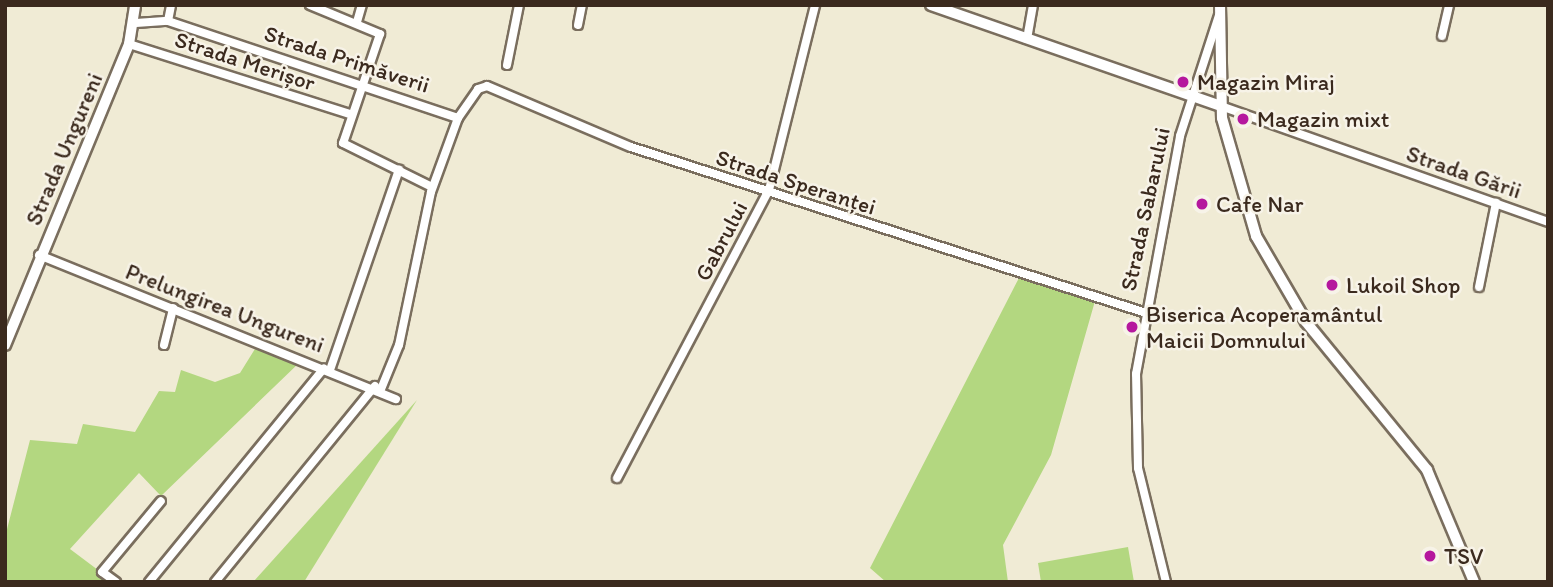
<!DOCTYPE html>
<meta charset="utf-8">
<style>
body{margin:0}
#map{position:relative;width:1553px;height:587px;overflow:hidden;background:#f0ebd5;font-family:Itim,sans-serif}
div>[style]{position:absolute}
.green>*{inset:0;background:#b3d780}
.roads{filter:drop-shadow(2px 0 #7a6e5e) drop-shadow(-2px 0 #7a6e5e) drop-shadow(0 2px #7a6e5e) drop-shadow(0 -2px #7a6e5e)}
.minor>*{height:8px;margin:-4px;padding:0 4px;transform-origin:4px;border-radius:4px;background:#fff}
.major>*{height:10px;margin:-5px;padding:0 5px;transform-origin:5px;border-radius:5px;background:#fff}
.dots>*{width:19px;height:19px;translate:-50% -50%;box-sizing:border-box;border:4px solid #f7f3e8;border-radius:50%}
span{translate:-50% -50%;white-space:nowrap;text-align:center;line-height:1.15;-webkit-text-stroke:5px #f7f3e8;paint-order:stroke}
.street-label{font-size:23px;color:#3b2a1e}
.poi-label{font-size:23px;color:#3b2a1e}
.left{translate:0 -50%;text-align:left}
.frame{position:absolute;inset:0;border:7px solid #3b2a1e;pointer-events:none}
</style>
<div id="map">
<div class="green">
<div style="clip-path:polygon(1022px 272px,1097px 294px,1051px 455px,1003px 545px,1008px 582px,886px 582px,870px 568px)"></div>
<div style="clip-path:polygon(258px 344px,300px 362px,161px 496px,139px 473px,70px 549px,114px 582px,5px 582px,5px 537px,30px 440px,77px 444px,83px 424px,135px 432px,159px 391px,175px 392px,181px 370px,215px 382px,240px 373px)"></div>
<div style="clip-path:polygon(417px 400px,304px 582px,253px 582px)"></div>
<div style="clip-path:polygon(1128px 547px,1134px 582px,1041px 582px,1038px 563px)"></div>
</div>
<div class="roads">
<div class="minor">
<div style="left:310px;top:5px;width:76px;rotate:22.5deg"></div>
<div style="left:380px;top:34px;width:115px;rotate:108.7deg"></div>
<div style="left:343px;top:143px;width:99px;rotate:26.3deg"></div>
<div style="left:168px;top:21px;width:16px;rotate:-79deg"></div>
<div style="left:357px;top:22px;width:18px;rotate:-74deg"></div>
<div style="left:136px;top:23px;width:32px;rotate:-4deg"></div>
<div style="left:168px;top:21px;width:306px;rotate:18.5deg"></div>
<div style="left:458px;top:118px;width:79px;rotate:110deg"></div>
<div style="left:431px;top:192px;width:156px;rotate:101.8deg"></div>
<div style="left:399px;top:345px;width:48px;rotate:112.2deg"></div>
<div style="left:578px;top:25px;width:20px;rotate:-79deg"></div>
<div style="left:1442px;top:36px;width:32px;rotate:-77deg"></div>
<div style="left:1027px;top:39px;width:35px;rotate:-80deg"></div>
<div style="left:129px;top:44px;width:232px;rotate:17.6deg"></div>
<div style="left:507px;top:65px;width:61px;rotate:-78.7deg"></div>
<div style="left:1221px;top:106px;width:347px;rotate:19.5deg"></div>
<div style="left:458px;top:118px;width:35px;rotate:-55deg"></div>
<div style="left:478px;top:89px;width:9px;rotate:-18deg"></div>
<div style="left:487px;top:86px;width:156px;rotate:23deg"></div>
<div style="left:631px;top:147px;width:538px;rotate:17.86deg"></div>
<div style="left:39px;top:255px;width:385px;rotate:22deg"></div>
<div style="left:1479px;top:287px;width:86px;rotate:-78.6deg"></div>
<div style="left:164px;top:345px;width:38px;rotate:-76deg"></div>
<div style="left:330px;top:370px;width:212px;rotate:-71deg"></div>
<div style="left:617px;top:478px;width:326px;rotate:-62.2deg"></div>
<div style="left:769px;top:190px;width:191px;rotate:-76deg"></div>
<div style="left:116px;top:582px;width:17px;rotate:-144deg"></div>
<div style="left:102px;top:572px;width:92px;rotate:-50.3deg"></div>
<div style="left:149px;top:582px;width:276px;rotate:-50.7deg"></div>
<div style="left:215px;top:582px;width:253px;rotate:-50.8deg"></div>
<div style="left:1166px;top:582px;width:117px;rotate:-103.8deg"></div>
<div style="left:1138px;top:468px;width:94px;rotate:-91.2deg"></div>
<div style="left:1136px;top:374px;width:242px;rotate:-79.5deg"></div>
<div style="left:1180px;top:136px;width:127px;rotate:-72.1deg"></div>
</div>
<div class="major">
<div style="left:931px;top:5px;width:307px;rotate:19.2deg"></div>
<div style="left:1220px;top:5px;width:113px;rotate:89deg"></div>
<div style="left:1222px;top:118px;width:123px;rotate:73.9deg"></div>
<div style="left:1256px;top:236px;width:99px;rotate:59.8deg"></div>
<div style="left:1306px;top:322px;width:191px;rotate:50.7deg"></div>
<div style="left:1427px;top:470px;width:121px;rotate:67.2deg"></div>
<div style="left:5px;top:345px;width:326px;rotate:-67.6deg"></div>
<div style="left:129px;top:44px;width:39px;rotate:-81deg"></div>
</div>
</div>
<div class="dots">
<div style="left:1183px;top:82px;background:#b5179e"></div>
<div style="left:1243px;top:119px;background:#b5179e"></div>
<div style="left:1202px;top:204px;background:#b5179e"></div>
<div style="left:1332px;top:285px;background:#b5179e"></div>
<div style="left:1132px;top:327px;background:#b5179e"></div>
<div style="left:1430px;top:556px;background:#b5179e"></div>
</div>
<div class="street-label">
<span style="left:347px;top:59px;rotate:18deg">Strada Primăverii</span>
<span style="left:245px;top:61px;rotate:18deg">Strada Merișor</span>
<span style="left:64px;top:149px;rotate:-67deg">Strada Ungureni</span>
<span style="left:1464px;top:172px;rotate:19deg">Strada Gării</span>
<span style="left:796px;top:182px;rotate:18deg">Strada Speranței</span>
<span style="left:1145px;top:209px;rotate:-78deg">Strada Sabarului</span>
<span style="left:721px;top:241px;rotate:-62deg">Gabrului</span>
<span style="left:225px;top:308px;rotate:21deg">Prelungirea Ungureni</span>
</div>
<div class="poi-label">
<span class="left" style="left:1197px;top:82px">Magazin Miraj</span>
<span class="left" style="left:1257px;top:119px">Magazin mixt</span>
<span class="left" style="left:1216px;top:204px">Cafe Nar</span>
<span class="left" style="left:1346px;top:285px">Lukoil Shop</span>
<span class="left" style="left:1146px;top:327px">Biserica Acoperamântul<br>Maicii Domnului</span>
<span class="left" style="left:1444px;top:556px">TSV</span>
</div>
<div class="frame"></div>
</div>
